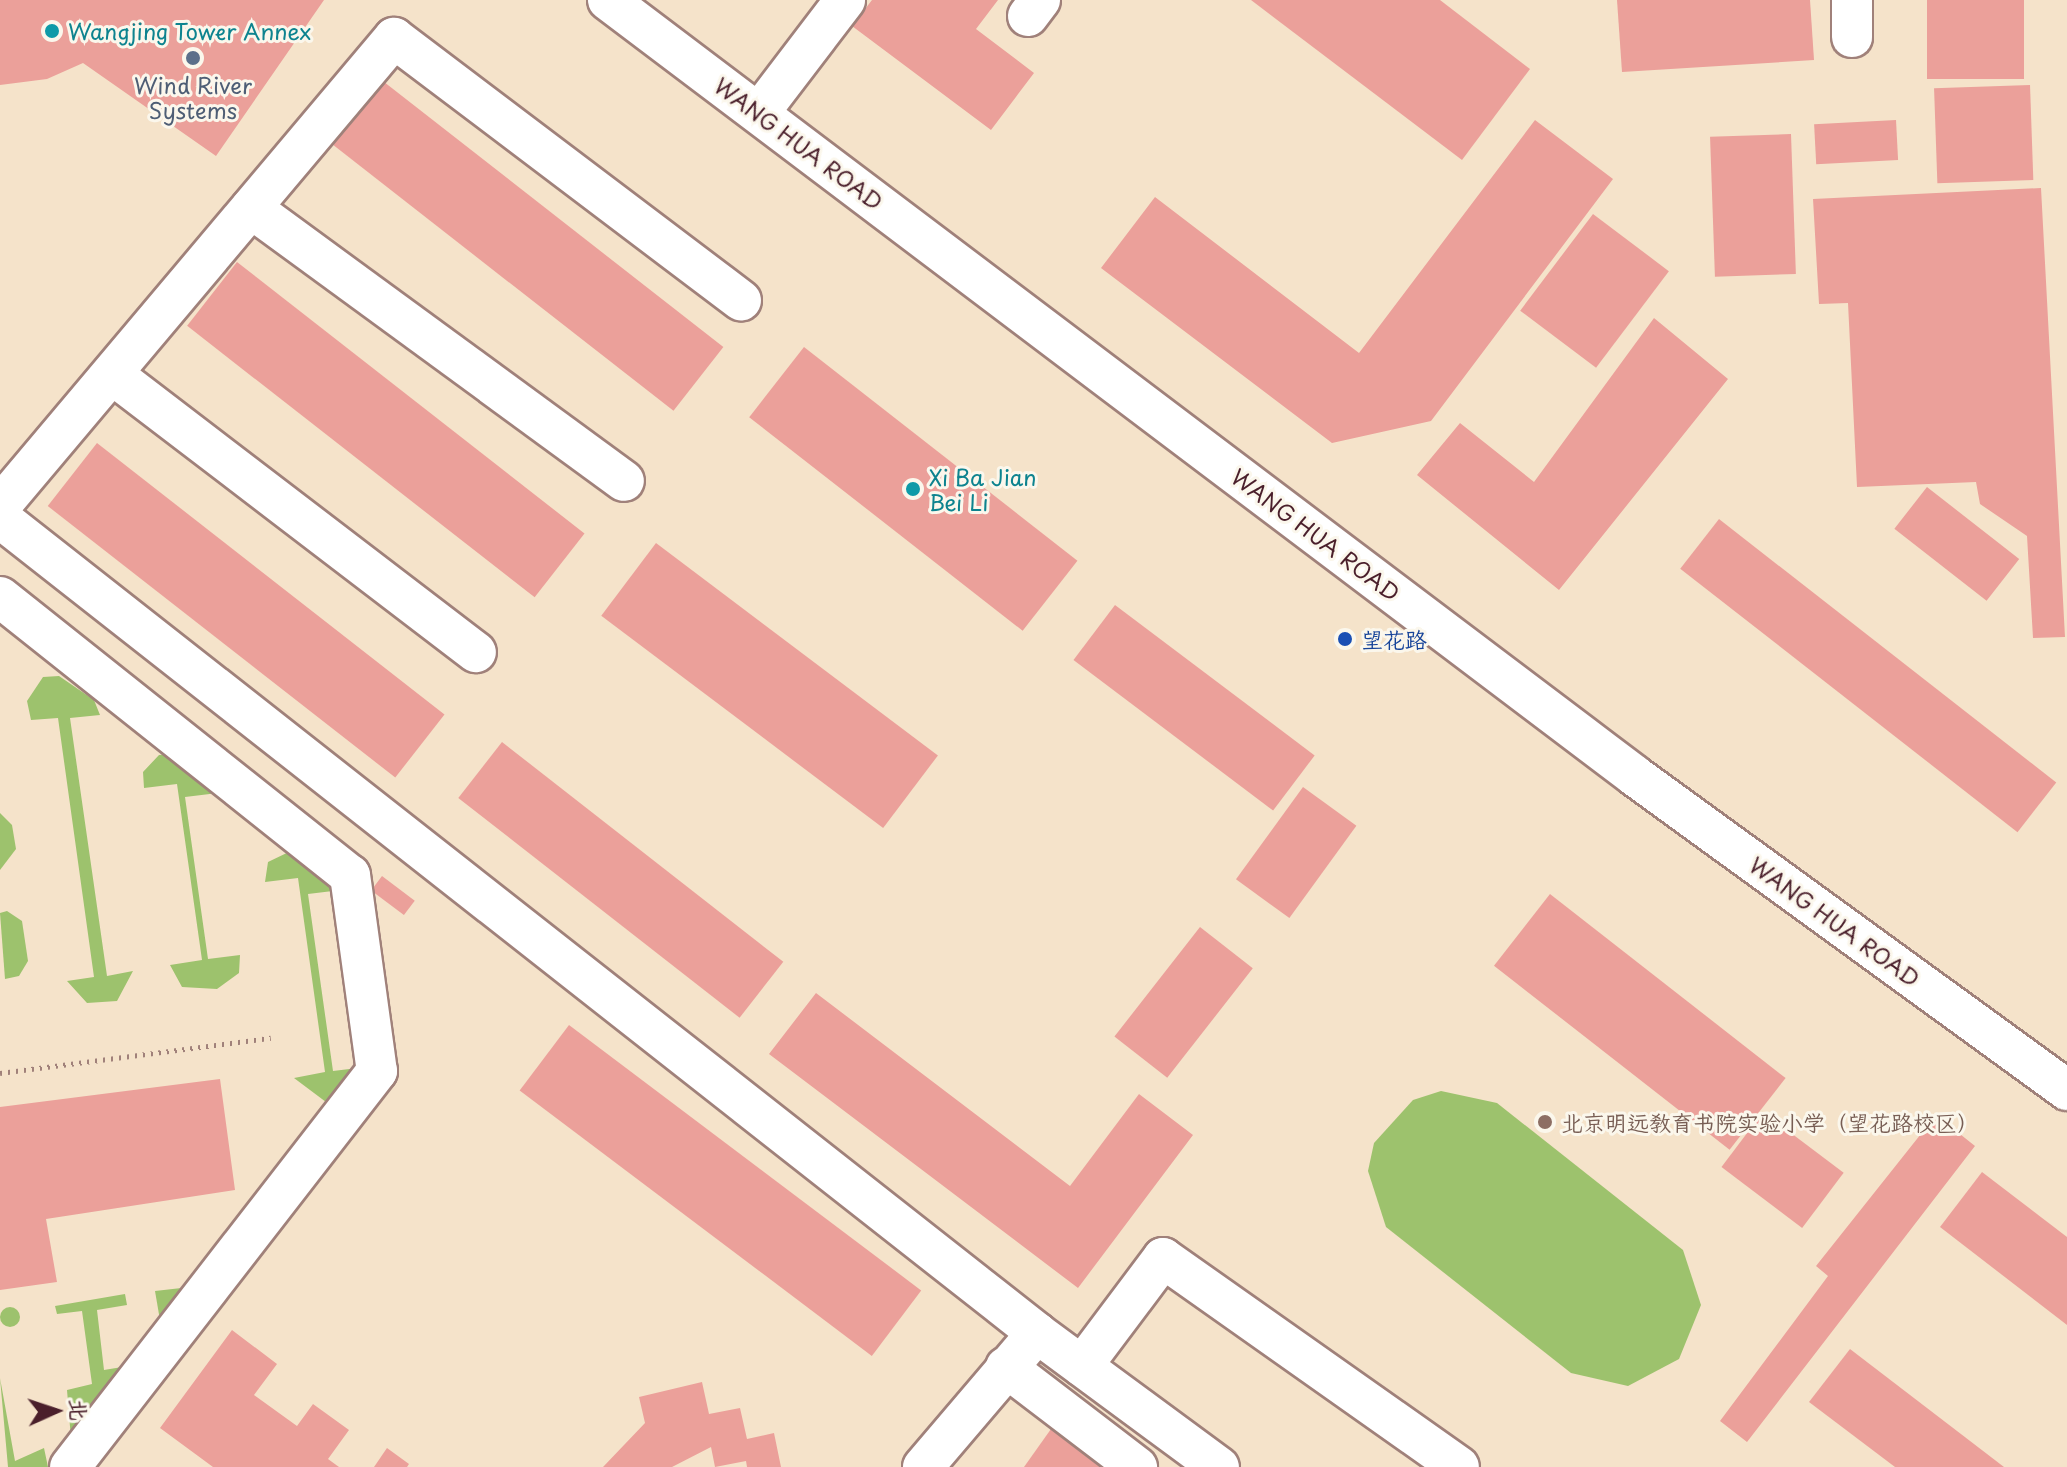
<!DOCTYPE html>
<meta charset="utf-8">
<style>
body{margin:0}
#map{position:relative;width:2067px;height:1467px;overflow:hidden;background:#f5e3ca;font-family:"Playpen Sans","LXGW WenKai TC",sans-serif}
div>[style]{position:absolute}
.green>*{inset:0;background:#9dc26d}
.round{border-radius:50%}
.building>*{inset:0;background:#eba09a;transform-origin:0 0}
.path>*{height:5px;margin-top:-2.5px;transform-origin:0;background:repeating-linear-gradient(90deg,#a0817a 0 2px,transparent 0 8px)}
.roads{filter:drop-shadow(2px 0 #a0817a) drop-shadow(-2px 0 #a0817a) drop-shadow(0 2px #a0817a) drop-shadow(0 -2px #a0817a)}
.minor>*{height:40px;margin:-20px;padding:0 20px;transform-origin:20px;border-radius:20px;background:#fff}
.dots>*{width:22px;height:22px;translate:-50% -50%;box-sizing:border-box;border:4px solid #fbf7ec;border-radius:50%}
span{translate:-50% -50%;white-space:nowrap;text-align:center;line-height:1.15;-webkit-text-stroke:6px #fbf7ec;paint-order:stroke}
.culture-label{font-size:22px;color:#0d838f}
.left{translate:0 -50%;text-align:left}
.service-label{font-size:22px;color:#4e5e75}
.street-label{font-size:22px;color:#4a1f2b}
.transit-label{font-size:22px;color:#164399}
.education-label{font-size:22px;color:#785e54}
.north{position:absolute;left:16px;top:1371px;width:80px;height:80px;-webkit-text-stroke:6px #fbf7ec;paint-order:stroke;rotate:87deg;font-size:22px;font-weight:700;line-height:32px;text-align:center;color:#4a1f2b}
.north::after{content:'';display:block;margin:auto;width:28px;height:36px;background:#4a1f2b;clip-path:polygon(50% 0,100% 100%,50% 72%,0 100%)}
</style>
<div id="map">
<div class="green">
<div style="clip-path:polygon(59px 676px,94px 700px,100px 715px,70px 718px,107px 976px,133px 971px,117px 1001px,87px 1003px,67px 981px,94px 977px,58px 718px,31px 720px,27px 701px,43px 677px)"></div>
<div style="clip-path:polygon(171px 754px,218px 793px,185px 797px,208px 959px,240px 955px,239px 973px,217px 989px,182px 987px,170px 965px,202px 960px,177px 784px,144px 788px,143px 772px,159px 755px)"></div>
<div style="clip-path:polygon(0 813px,12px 825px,16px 849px,0 870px)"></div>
<div style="clip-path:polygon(295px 849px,341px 890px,308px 894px,333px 1071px,366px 1067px,352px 1093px,326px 1102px,294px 1078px,325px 1072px,298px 878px,265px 882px,268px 862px)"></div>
<div style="clip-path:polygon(7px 911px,22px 921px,28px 961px,19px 976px,5px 979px,0 913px)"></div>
<div style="clip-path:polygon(1441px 1091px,1497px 1103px,1683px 1250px,1701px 1305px,1679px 1359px,1628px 1386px,1571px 1373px,1386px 1227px,1368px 1171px,1374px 1143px,1413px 1100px)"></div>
<div style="clip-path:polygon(199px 1286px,162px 1332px,155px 1291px)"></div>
<div style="clip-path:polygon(125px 1294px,127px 1305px,97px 1310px,104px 1370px,134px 1365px,71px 1439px,67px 1390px,92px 1384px,82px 1311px,57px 1314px,55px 1306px)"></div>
<div class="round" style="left:0;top:1307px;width:20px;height:20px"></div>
<div style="clip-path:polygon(0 1378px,15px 1461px,44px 1448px,48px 1467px,8px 1467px)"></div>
</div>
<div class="building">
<div style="clip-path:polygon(0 0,324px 0,216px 156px,83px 63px,47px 79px,0 85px)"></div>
<div style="clip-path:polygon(872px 0,998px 0,976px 29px,1034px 73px,991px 130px,852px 26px)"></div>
<div style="clip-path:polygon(1251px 0,1440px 0,1530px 69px,1462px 160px)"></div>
<div style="clip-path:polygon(1617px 0,1810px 0,1814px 60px,1622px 72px)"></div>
<div style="left:1927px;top:0;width:97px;height:79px"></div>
<div style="left:379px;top:78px;width:437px;height:81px;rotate:38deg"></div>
<div style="left:2030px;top:85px;width:95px;height:96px;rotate:88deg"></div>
<div style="clip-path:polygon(1535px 120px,1613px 179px,1431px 421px,1332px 443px,1101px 268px,1155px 197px,1359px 353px)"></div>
<div style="left:1896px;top:120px;width:40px;height:82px;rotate:87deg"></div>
<div style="left:1791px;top:134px;width:140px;height:81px;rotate:88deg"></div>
<div style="clip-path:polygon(2041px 188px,2065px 637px,2033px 638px,2027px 536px,1980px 504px,1976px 482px,1857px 487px,1848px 303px,1819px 304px,1813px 199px)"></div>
<div style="left:1593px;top:214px;width:95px;height:121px;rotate:37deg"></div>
<div style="left:237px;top:262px;width:441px;height:81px;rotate:38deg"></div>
<div style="clip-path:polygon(1654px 318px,1728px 379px,1559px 590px,1417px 475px,1460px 423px,1534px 482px)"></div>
<div style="left:804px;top:347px;width:347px;height:89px;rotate:38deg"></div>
<div style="left:97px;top:443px;width:441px;height:80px;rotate:38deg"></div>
<div style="left:1927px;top:487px;width:117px;height:53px;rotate:38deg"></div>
<div style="left:1719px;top:519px;width:428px;height:63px;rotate:38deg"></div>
<div style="left:656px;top:543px;width:353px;height:91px;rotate:37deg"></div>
<div style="left:1115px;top:605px;width:250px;height:69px;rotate:37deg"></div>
<div style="left:502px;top:742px;width:357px;height:71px;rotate:38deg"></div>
<div style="left:1303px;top:787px;width:66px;height:114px;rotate:36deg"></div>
<div style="left:382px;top:876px;width:41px;height:18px;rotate:37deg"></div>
<div style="left:1550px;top:894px;width:299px;height:91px;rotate:38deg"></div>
<div style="left:1200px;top:927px;width:67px;height:139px;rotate:38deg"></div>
<div style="clip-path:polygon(816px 993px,1070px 1186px,1139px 1094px,1193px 1135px,1078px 1288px,769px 1054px)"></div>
<div style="left:569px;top:1025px;width:441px;height:82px;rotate:37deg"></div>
<div style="clip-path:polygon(220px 1079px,235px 1190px,46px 1219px,57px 1282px,0 1290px,0 1107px)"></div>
<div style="left:1763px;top:1112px;width:101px;height:69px;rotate:37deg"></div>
<div style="clip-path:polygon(1936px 1115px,1975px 1146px,1747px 1442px,1720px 1421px,1828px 1276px,1816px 1266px)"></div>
<div style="clip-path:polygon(1982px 1172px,2067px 1237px,2067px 1325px,1940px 1227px)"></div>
<div style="clip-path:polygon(232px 1330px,277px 1364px,254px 1395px,297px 1426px,313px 1404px,349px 1430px,328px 1459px,339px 1467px,213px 1467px,160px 1428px)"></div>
<div style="clip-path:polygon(1850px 1349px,2004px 1467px,1895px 1467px,1809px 1402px)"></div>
<div style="clip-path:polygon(702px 1382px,709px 1414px,740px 1408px,747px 1439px,774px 1433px,781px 1467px,747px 1467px,746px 1461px,715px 1467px,711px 1447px,672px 1467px,603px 1467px,645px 1423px,639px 1397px)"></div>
<div style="clip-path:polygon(1051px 1429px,1100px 1467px,1024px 1467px)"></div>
<div style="clip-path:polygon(387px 1448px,409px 1464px,407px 1467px,374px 1467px)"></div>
</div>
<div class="path">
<div style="left:0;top:1073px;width:273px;rotate:-7.4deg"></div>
</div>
<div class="roads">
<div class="minor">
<div style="left:608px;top:0;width:1287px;rotate:37.07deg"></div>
<div style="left:1635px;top:776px;width:534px;rotate:36.01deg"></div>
<div style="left:1028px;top:16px;width:20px;rotate:-53deg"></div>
<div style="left:1852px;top:37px;width:37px;rotate:-90deg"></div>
<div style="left:759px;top:113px;width:142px;rotate:-52.7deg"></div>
<div style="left:251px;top:208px;width:462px;rotate:36.2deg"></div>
<div style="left:112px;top:374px;width:458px;rotate:37.4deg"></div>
<div style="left:0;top:506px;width:612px;rotate:-49.91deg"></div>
<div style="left:394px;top:38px;width:435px;rotate:37.1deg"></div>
<div style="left:0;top:518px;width:1319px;rotate:38.16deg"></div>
<div style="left:1037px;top:1333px;width:226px;rotate:36.4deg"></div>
<div style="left:0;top:597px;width:447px;rotate:38.5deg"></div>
<div style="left:350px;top:875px;width:198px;rotate:82.2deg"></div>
<div style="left:377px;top:1071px;width:501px;rotate:127.78deg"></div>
<div style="left:1082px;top:1366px;width:135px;rotate:-53.1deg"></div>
<div style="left:1163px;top:1258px;width:362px;rotate:35.2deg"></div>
<div style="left:1006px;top:1367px;width:165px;rotate:37.4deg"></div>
<div style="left:923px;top:1467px;width:176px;rotate:-49.6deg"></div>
</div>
</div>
<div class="dots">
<div style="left:52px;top:31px;background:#0f9aa8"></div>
<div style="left:193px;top:58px;background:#5c6f8a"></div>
<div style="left:913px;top:489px;background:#0f9aa8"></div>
<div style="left:1345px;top:639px;background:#1a4fb4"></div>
<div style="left:1545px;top:1122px;background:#8d6e63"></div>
</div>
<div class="culture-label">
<span class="left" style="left:68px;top:31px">Wangjing Tower Annex</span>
<span class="left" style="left:929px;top:489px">Xi Ba Jian<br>Bei Li</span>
</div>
<div class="service-label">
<span style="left:193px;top:97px">Wind River<br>Systems</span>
</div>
<div class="street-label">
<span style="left:799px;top:143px;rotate:37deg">WANG HUA ROAD</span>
<span style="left:1316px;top:534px;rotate:37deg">WANG HUA ROAD</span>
<span style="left:1835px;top:921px;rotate:36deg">WANG HUA ROAD</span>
</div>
<div class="transit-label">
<span class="left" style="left:1361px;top:639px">望花路</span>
</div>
<div class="education-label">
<span class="left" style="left:1561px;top:1122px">北京明远教育书院实验小学（望花路校区）</span>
</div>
<div class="north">北</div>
</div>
